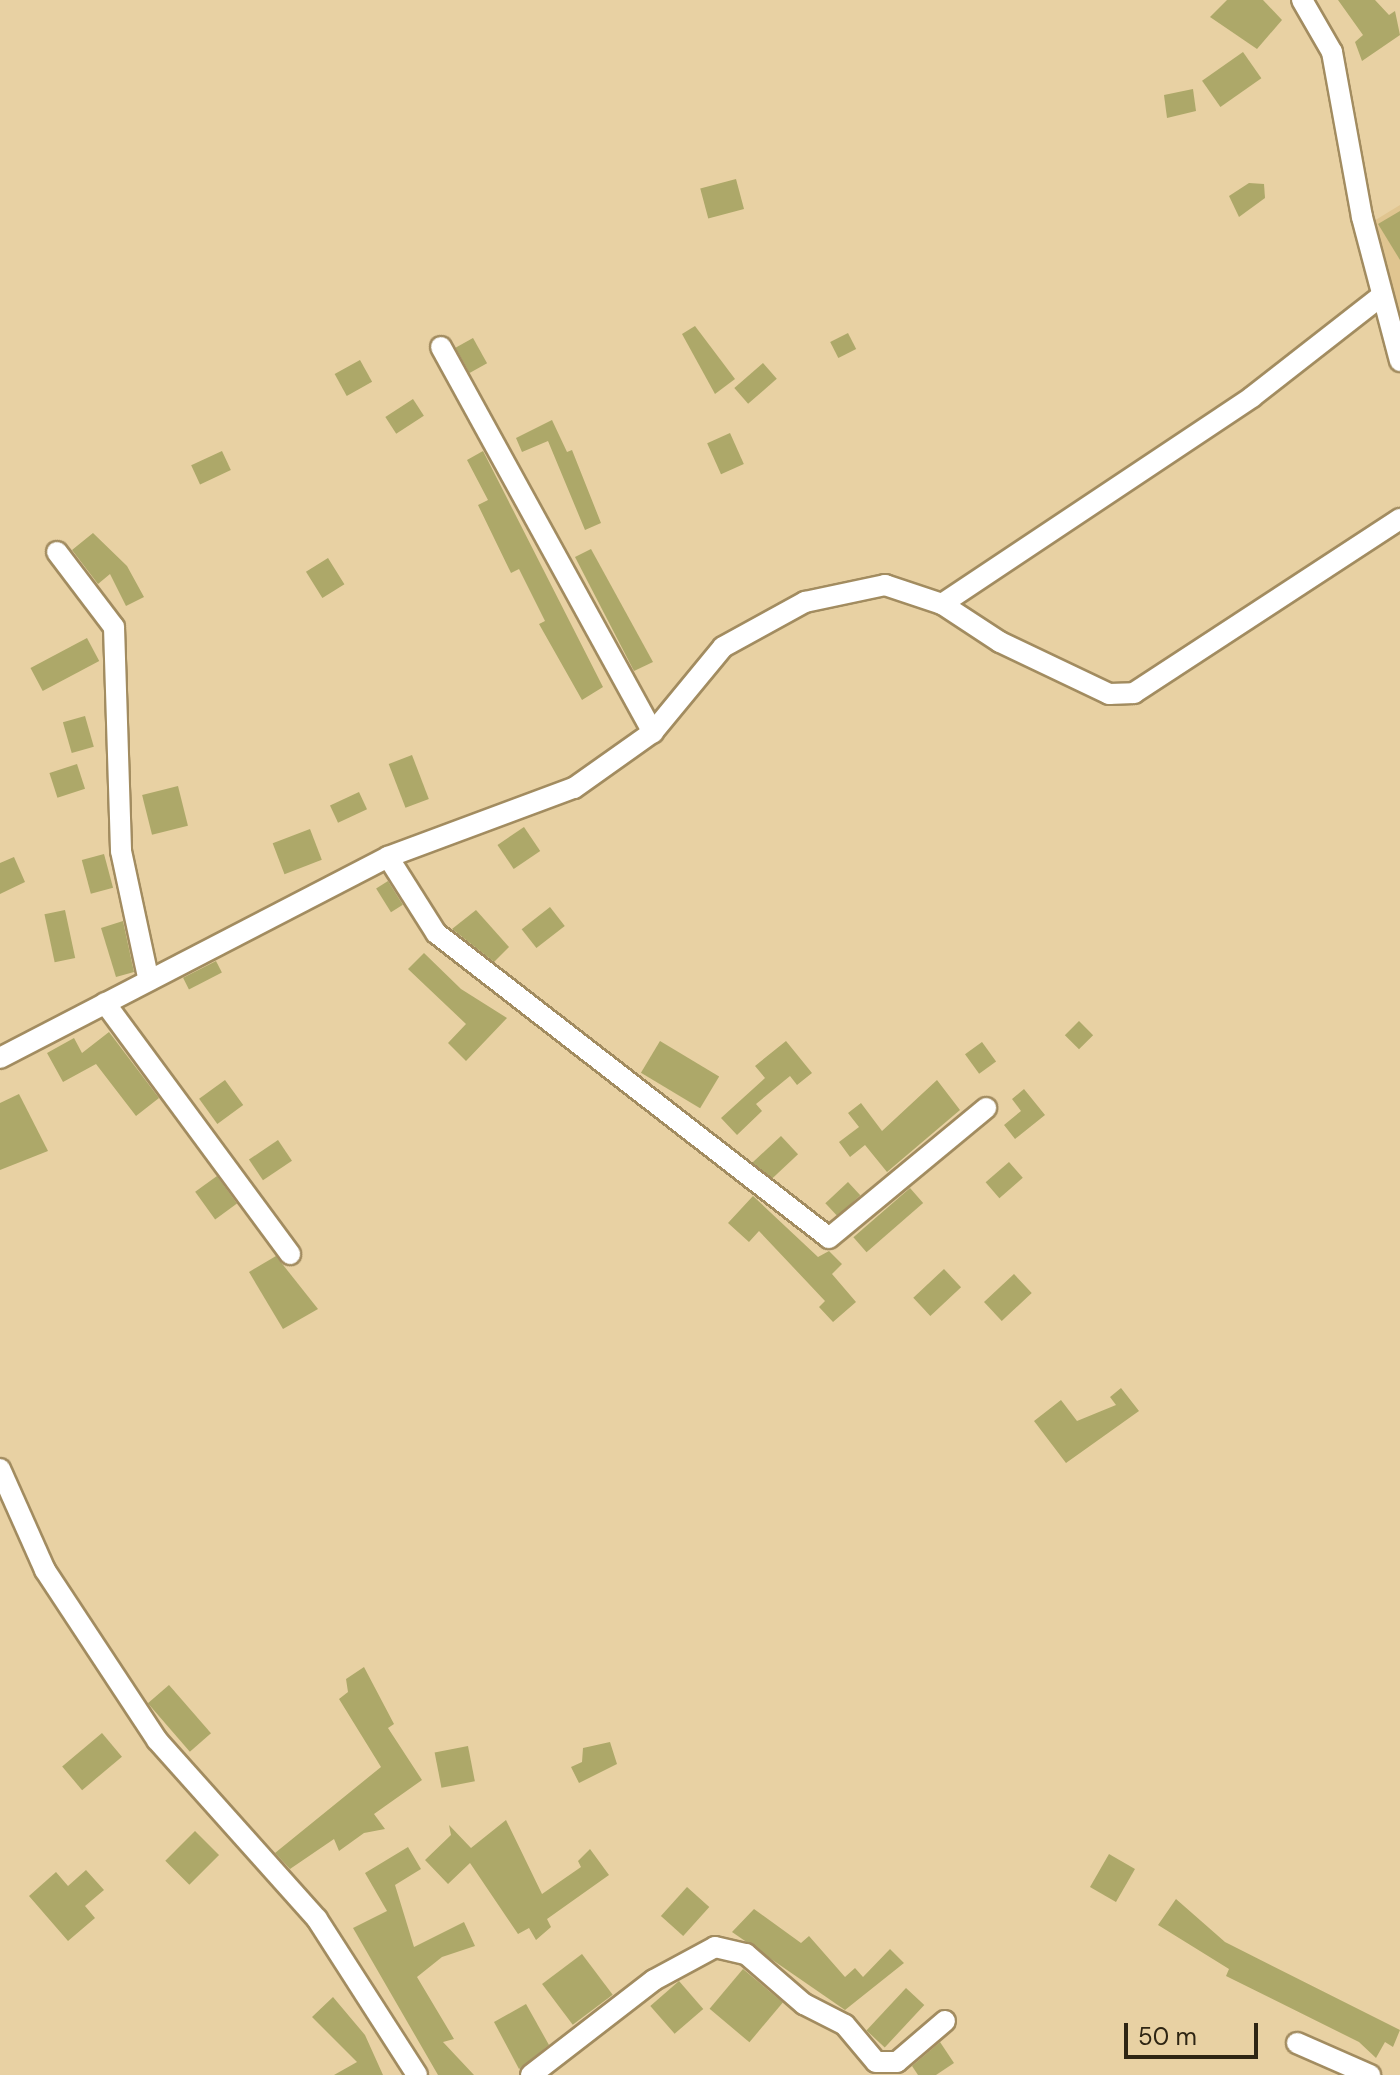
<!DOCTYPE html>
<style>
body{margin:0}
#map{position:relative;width:1400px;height:2075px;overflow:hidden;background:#e8d1a3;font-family:"DM Sans",sans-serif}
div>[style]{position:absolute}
.built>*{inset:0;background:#e0c590}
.building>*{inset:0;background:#ada869;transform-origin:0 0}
.roads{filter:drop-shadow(2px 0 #a28c60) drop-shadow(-2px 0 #a28c60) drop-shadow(0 2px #a28c60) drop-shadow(0 -2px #a28c60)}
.street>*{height:20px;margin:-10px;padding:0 10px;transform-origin:10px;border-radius:10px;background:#fff}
span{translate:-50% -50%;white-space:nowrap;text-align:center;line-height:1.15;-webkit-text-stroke:6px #e8d1a3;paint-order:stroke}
.scale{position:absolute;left:1124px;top:2023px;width:134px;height:36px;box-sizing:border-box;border:4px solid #2e2513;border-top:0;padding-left:10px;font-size:24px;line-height:28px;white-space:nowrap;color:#2e2513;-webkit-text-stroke:6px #e8d1a3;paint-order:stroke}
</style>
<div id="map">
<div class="built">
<div style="clip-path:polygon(1400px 205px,1400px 323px,1369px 224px)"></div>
</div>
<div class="building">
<div style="clip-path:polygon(1227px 0,1263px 0,1282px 20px,1257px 49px,1210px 17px)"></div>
<div style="clip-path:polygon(1338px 0,1375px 0,1389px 15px,1395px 11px,1400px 35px,1362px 61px,1355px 42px,1363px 35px)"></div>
<div style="left:1243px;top:52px;width:32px;height:50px;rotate:55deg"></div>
<div style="clip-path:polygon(1193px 89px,1196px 111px,1167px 118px,1164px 95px)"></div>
<div style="left:736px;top:179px;width:31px;height:37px;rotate:75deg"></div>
<div style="clip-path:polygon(1249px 183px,1264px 184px,1265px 198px,1239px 217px,1229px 196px)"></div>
<div style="clip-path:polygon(1400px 211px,1400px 260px,1378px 224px)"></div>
<div style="clip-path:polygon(695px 326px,735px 379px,715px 394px,682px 334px)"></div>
<div style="left:848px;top:333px;width:18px;height:20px;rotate:63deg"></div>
<div style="left:473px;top:338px;width:29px;height:20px;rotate:61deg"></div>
<div style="left:360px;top:360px;width:25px;height:29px;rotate:61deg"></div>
<div style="left:763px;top:363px;width:21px;height:38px;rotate:49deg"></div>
<div style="left:413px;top:399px;width:20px;height:33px;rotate:57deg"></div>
<div style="clip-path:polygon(552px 420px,567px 452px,572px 450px,601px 523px,585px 530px,548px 441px,522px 452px,516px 438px)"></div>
<div style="left:730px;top:433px;width:34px;height:25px;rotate:66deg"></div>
<div style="left:222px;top:451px;width:21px;height:34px;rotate:65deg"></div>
<div style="clip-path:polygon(483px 451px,603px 687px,582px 700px,539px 624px,545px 621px,519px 569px,511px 573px,478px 505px,488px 500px,467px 460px)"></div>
<div style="clip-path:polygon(93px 533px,127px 566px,144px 597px,126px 606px,110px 574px,98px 584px,72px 550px)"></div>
<div style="clip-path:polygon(591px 549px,653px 662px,634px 671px,575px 557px)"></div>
<div style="left:328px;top:558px;width:31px;height:26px;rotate:58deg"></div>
<div style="left:87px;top:638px;width:26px;height:64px;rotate:62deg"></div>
<div style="left:85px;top:716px;width:32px;height:23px;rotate:74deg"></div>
<div style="left:412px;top:755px;width:47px;height:25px;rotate:69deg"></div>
<div style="left:77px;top:764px;width:26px;height:29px;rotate:72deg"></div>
<div style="left:178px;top:786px;width:41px;height:37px;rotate:76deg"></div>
<div style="left:359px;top:792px;width:19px;height:32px;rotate:65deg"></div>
<div style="left:524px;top:827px;width:29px;height:32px;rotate:56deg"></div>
<div style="left:310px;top:829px;width:33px;height:40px;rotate:69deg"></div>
<div style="left:104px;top:854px;width:35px;height:23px;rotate:75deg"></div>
<div style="clip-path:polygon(14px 857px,25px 882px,0 894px,0 863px)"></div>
<div style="left:388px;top:881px;width:28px;height:14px;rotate:58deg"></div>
<div style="left:550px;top:907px;width:24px;height:36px;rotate:52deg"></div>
<div style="left:65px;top:910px;width:49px;height:21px;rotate:78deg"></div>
<div style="clip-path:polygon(476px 910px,509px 947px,494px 962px,452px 929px)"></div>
<div style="clip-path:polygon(123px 921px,134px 972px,116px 977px,101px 928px)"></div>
<div style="clip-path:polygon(424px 953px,461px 989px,507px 1018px,466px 1061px,448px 1043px,466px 1024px,408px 969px)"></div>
<div style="left:216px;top:961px;width:13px;height:37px;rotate:63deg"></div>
<div style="left:1079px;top:1021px;width:20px;height:20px;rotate:45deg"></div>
<div style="clip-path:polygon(109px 1032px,159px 1098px,136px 1116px,96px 1064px,63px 1082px,47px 1053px,74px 1038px,82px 1053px)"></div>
<div style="left:660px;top:1041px;width:69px;height:37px;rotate:31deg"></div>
<div style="clip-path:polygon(786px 1041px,812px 1073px,797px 1085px,790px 1076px,756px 1104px,762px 1111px,737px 1135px,721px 1118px,765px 1078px,755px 1066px)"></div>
<div style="left:982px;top:1042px;width:24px;height:21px;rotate:54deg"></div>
<div style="left:225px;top:1080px;width:31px;height:32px;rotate:54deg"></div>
<div style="clip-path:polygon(937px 1080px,960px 1110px,887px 1172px,865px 1145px,850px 1157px,839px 1142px,859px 1127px,848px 1113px,861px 1103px,882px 1131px)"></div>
<div style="clip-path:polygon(1024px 1089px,1045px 1115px,1015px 1139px,1004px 1125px,1021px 1111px,1012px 1099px)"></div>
<div style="clip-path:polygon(19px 1094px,48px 1151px,0 1170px,0 1103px)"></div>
<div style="left:781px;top:1136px;width:25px;height:39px;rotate:47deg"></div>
<div style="left:278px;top:1140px;width:25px;height:35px;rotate:56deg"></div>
<div style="left:1009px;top:1162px;width:21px;height:31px;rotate:49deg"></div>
<div style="left:217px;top:1176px;width:34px;height:27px;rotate:54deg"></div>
<div style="left:848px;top:1182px;width:18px;height:31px;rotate:47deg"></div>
<div style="left:910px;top:1188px;width:20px;height:75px;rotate:49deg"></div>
<div style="clip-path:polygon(753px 1196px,818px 1257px,829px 1251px,842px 1264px,832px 1274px,856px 1302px,833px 1322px,819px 1307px,825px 1301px,759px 1231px,749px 1242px,728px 1223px)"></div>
<div style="clip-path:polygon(276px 1256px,318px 1309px,283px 1329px,249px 1272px)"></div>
<div style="left:944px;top:1269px;width:25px;height:42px;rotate:47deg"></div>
<div style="left:1014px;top:1274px;width:26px;height:41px;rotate:47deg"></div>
<div style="clip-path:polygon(1121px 1388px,1139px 1411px,1066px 1463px,1034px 1421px,1061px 1400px,1077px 1421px,1116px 1405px,1110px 1397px)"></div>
<div style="clip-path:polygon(364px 1667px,394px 1724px,388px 1728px,422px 1780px,374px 1814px,385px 1829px,364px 1833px,339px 1851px,334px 1839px,290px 1869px,275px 1853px,381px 1767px,339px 1699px,348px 1692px,346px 1679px)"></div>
<div style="left:169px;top:1685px;width:64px;height:28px;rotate:49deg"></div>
<div style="left:102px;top:1733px;width:31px;height:52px;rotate:50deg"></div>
<div style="clip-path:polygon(610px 1742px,617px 1764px,579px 1783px,571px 1767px,582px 1762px,583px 1748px)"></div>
<div style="left:468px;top:1746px;width:36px;height:34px;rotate:79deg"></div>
<div style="clip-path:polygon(506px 1820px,542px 1894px,581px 1867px,578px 1861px,590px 1849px,609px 1875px,547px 1919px,551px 1927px,536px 1940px,529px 1928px,518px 1934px,470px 1863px,448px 1884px,425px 1860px,451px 1835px,449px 1825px,471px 1848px)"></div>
<div style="left:195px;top:1831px;width:34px;height:42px;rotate:45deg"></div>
<div style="clip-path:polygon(408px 1847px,421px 1869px,395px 1885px,414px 1947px,464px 1922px,475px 1946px,442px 1957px,417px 1977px,454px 2039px,443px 2042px,474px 2075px,438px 2075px,353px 1928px,387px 1911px,365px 1873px)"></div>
<div style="left:1109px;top:1854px;width:30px;height:38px;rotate:30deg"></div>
<div style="clip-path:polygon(86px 1870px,104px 1890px,85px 1906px,95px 1918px,68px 1941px,29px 1896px,56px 1872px,68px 1886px)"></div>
<div style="left:687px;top:1887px;width:30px;height:39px;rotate:42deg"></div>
<div style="clip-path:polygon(1176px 1899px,1225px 1942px,1400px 2030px,1393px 2047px,1385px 2042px,1376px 2058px,1359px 2042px,1226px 1976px,1229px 1969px,1158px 1925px)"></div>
<div style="clip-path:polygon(754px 1909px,801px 1943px,809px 1936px,845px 1977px,855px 1968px,863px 1977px,890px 1949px,904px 1963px,845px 2010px,732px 1932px)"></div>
<div style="left:582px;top:1954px;width:51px;height:50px;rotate:53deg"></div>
<div style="left:743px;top:1969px;width:52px;height:52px;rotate:40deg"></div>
<div style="left:679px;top:1981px;width:37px;height:38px;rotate:49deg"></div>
<div style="left:906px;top:1988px;width:25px;height:58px;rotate:43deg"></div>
<div style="clip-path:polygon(333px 1997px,365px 2035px,383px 2075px,334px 2075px,357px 2062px,312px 2017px)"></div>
<div style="clip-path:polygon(526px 2004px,549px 2045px,519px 2069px,494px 2022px)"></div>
<div style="clip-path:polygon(940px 2042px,954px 2063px,936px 2075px,918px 2075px,912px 2066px)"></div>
</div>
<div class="roads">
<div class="street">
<div style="left:1302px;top:0;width:60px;rotate:60deg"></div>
<div style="left:1332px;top:52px;width:168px;rotate:79.7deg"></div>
<div style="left:1362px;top:217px;width:149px;rotate:75.2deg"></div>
<div style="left:441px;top:347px;width:440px;rotate:61.2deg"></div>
<div style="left:57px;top:552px;width:94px;rotate:52.8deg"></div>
<div style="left:114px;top:627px;width:224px;rotate:88.2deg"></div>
<div style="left:121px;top:851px;width:129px;rotate:77.9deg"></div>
<div style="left:942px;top:604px;width:373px;rotate:-33.7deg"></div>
<div style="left:1252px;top:397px;width:162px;rotate:-38deg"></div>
<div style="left:388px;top:857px;width:90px;rotate:57.7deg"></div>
<div style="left:436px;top:933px;width:497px;rotate:37.8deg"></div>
<div style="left:829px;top:1238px;width:204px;rotate:-39.6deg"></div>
<div style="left:105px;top:1003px;width:312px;rotate:53.6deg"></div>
<div style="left:0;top:1058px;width:437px;rotate:-27.4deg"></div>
<div style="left:388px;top:857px;width:198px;rotate:-20.4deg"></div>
<div style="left:574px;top:788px;width:97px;rotate:-35.3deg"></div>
<div style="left:653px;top:732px;width:110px;rotate:-50.5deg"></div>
<div style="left:723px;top:647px;width:94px;rotate:-28.8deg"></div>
<div style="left:805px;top:602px;width:82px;rotate:-12deg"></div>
<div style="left:885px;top:585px;width:60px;rotate:18.4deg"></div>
<div style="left:942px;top:604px;width:69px;rotate:33.2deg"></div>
<div style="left:1000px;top:642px;width:121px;rotate:25.5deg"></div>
<div style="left:1109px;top:694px;width:25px;rotate:-2deg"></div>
<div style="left:1134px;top:693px;width:318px;rotate:-33.2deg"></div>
<div style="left:0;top:1469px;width:111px;rotate:66deg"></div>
<div style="left:45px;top:1570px;width:204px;rotate:56.6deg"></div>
<div style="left:157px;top:1740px;width:240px;rotate:48.2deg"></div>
<div style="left:317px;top:1919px;width:185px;rotate:57.3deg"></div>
<div style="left:1297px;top:2043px;width:80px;rotate:23.7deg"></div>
<div style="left:531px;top:2075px;width:155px;rotate:-37.7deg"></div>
<div style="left:654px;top:1980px;width:69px;rotate:-28.4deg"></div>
<div style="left:715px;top:1947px;width:32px;rotate:13deg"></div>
<div style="left:746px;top:1954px;width:77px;rotate:40.8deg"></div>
<div style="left:804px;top:2004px;width:46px;rotate:27.1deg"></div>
<div style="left:845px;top:2025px;width:48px;rotate:50deg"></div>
<div style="left:876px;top:2062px;width:21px"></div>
<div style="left:897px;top:2062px;width:63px;rotate:-40.5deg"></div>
</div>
</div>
<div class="scale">50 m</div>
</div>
